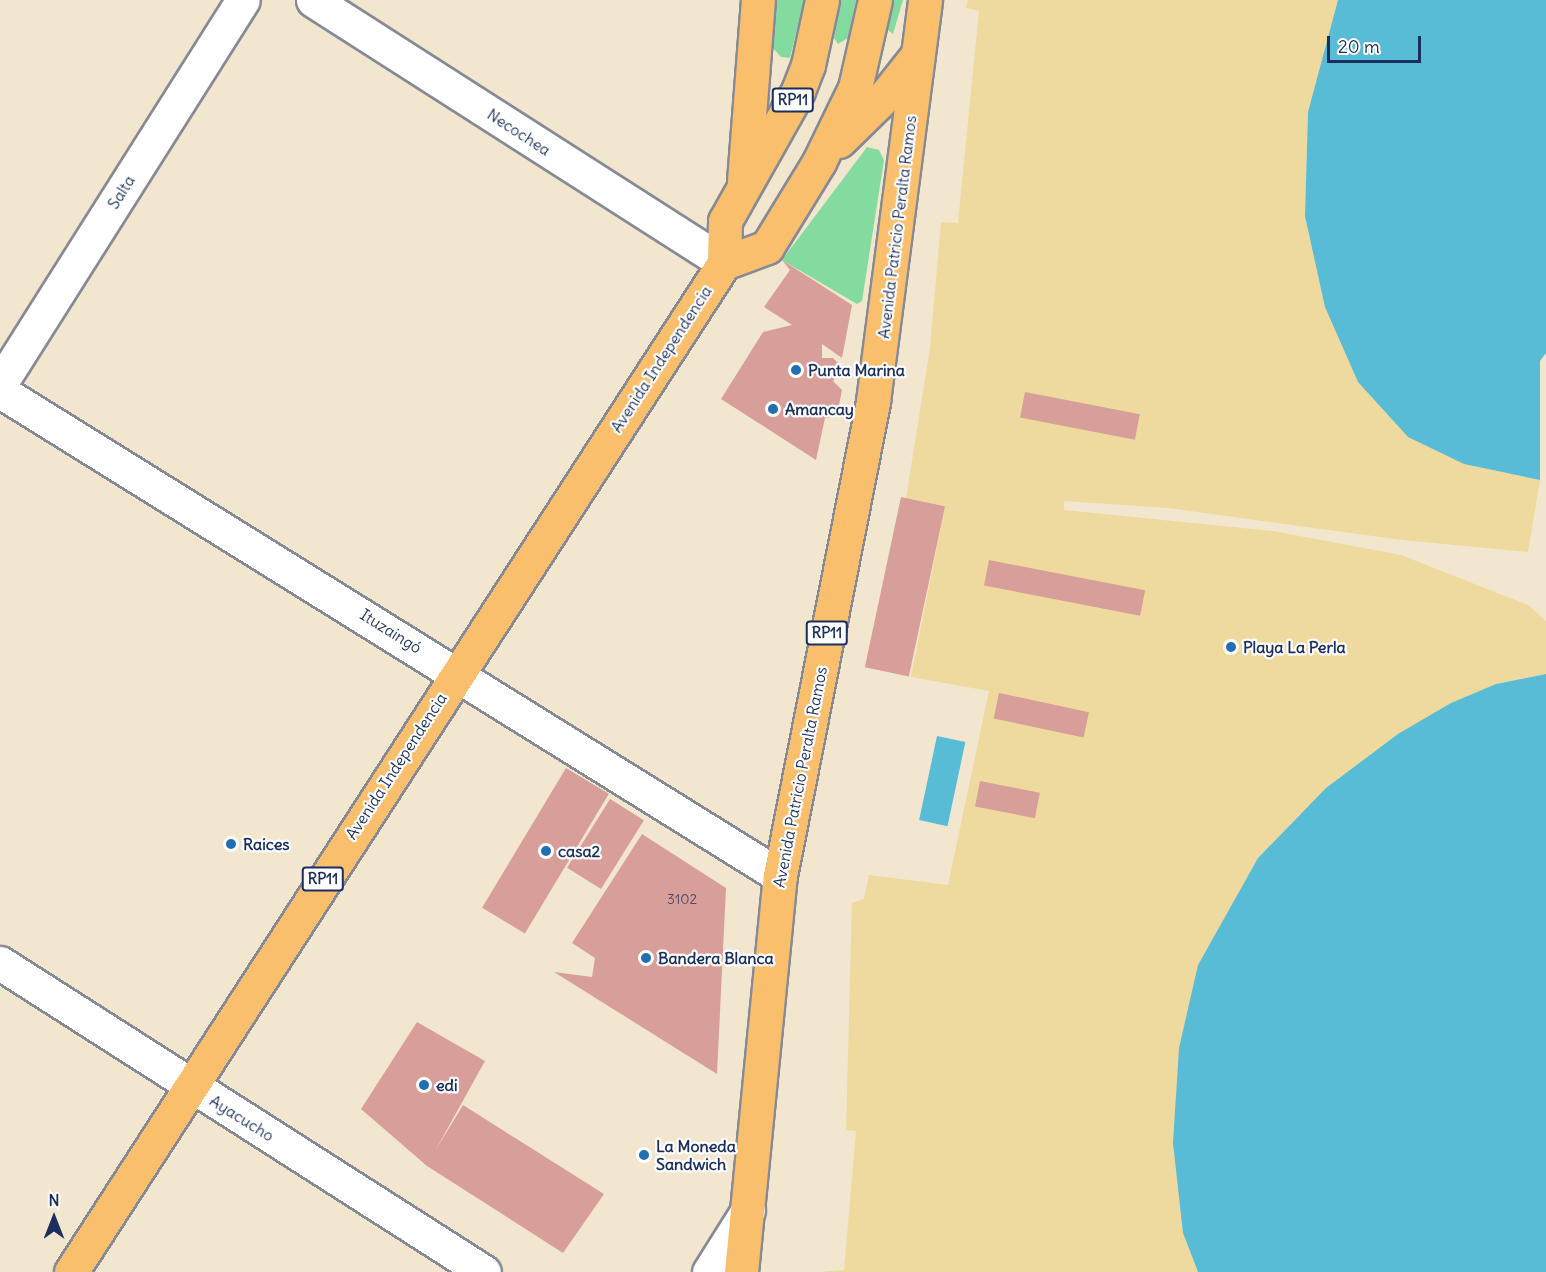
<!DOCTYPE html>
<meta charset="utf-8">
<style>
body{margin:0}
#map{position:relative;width:1546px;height:1272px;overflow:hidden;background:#f2e6ce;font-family:Delius,sans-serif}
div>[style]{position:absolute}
.green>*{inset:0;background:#84db9f}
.sand>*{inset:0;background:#eeda9e}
.water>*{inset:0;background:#58bcd6;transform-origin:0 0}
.building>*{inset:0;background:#d89e9a;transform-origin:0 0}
.roads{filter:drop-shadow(2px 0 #868a96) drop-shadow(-2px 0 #868a96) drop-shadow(0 2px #868a96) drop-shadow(0 -2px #868a96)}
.minor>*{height:33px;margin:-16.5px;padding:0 16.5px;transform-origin:16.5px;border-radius:16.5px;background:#fff}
.major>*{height:33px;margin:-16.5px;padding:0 16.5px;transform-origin:16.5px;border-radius:16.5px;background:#f9bf6d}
.dots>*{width:16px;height:16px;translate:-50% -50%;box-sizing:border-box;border:3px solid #fff;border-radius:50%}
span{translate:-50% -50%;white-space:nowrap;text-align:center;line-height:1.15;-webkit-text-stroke:4.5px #fff;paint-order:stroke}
.number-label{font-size:14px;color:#4a4b6d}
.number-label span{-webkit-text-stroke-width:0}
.shield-label span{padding:2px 4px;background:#fff;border:2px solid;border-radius:4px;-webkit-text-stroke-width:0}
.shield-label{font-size:15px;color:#1b2f5e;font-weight:700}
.street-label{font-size:16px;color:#1b2f5e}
.poi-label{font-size:16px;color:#1b2f5e;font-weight:700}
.left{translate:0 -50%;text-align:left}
.north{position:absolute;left:24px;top:1188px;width:60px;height:60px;-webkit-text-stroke:4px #fff;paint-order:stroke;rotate:0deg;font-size:16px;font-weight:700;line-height:24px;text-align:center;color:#1b2f5e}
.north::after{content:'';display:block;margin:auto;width:21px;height:27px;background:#1b2f5e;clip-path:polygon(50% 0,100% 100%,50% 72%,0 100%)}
.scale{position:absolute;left:1327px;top:36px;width:94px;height:27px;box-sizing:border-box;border:3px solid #1b2f5e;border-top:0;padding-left:8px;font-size:18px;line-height:21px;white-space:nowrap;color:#1b2f5e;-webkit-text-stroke:4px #fff;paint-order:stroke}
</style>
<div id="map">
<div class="green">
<div style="clip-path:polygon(777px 0,804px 0,790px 58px,781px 57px,771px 46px)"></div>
<div style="clip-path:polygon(840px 0,856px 0,848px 38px,838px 44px,834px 38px)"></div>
<div style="clip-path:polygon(892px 0,903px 0,893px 34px,888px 30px)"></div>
<div style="clip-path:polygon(867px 147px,879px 150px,884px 160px,862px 301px,857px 304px,782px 260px)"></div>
</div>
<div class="sand">
<div style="clip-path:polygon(968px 0,1338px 0,1308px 112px,1305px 216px,1464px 464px,1540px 480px,1528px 552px,1402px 540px,1168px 508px,1064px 501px,1064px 510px,1273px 531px,1401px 555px,1528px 605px,1546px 621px,1546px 674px,1496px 684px,1451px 703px,1326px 788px,1258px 858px,1198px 965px,1183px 1233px,1198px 1272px,819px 1272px,844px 1270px,856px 1131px,846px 1130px,852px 903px,864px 899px,869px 875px,948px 885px,989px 691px,911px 677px,945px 506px,906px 498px,930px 348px,941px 222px,958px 223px,979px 11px,966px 8px)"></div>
</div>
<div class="water">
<div style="clip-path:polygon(1338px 0,1546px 0,1546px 353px,1540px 361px,1540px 480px,1464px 464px,1408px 437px,1358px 382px,1325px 307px,1305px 216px,1308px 112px)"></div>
<div style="clip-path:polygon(1546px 674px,1546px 1272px,1198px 1272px,1183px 1233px,1173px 1143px,1179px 1048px,1198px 965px,1258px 858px,1326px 788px,1398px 734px,1451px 703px,1496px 684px)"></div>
<div style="left:937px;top:736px;width:29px;height:86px;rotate:12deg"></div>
</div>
<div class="building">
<div style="clip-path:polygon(782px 260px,852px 305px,842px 358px,822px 344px,822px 358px,833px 358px,839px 364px,840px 372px,833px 381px,842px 390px,837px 416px,825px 418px,816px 460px,721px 399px,763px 332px,792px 325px,764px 307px,790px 270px)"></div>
<div style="left:1025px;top:392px;width:117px;height:26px;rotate:11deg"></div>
<div style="left:901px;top:497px;width:45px;height:174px;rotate:12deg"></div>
<div style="left:989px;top:560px;width:159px;height:26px;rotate:11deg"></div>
<div style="left:999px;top:693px;width:92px;height:26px;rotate:12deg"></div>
<div style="left:566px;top:768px;width:50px;height:163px;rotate:31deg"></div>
<div style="left:980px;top:781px;width:61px;height:26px;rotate:11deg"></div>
<div style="left:610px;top:799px;width:40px;height:81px;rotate:32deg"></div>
<div style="clip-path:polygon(642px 834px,726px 888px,717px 1074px,554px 972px,592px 977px,595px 958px,572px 943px)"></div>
<div style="clip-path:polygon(417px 1022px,485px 1061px,435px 1151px,463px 1105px,604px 1194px,563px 1253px,427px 1166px,361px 1109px)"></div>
</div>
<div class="roads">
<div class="minor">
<div style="left:313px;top:0;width:488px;rotate:32.6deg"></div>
<div style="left:0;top:384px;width:454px;rotate:-57.7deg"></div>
<div style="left:0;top:391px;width:918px;rotate:31.87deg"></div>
<div style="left:0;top:963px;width:574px;rotate:32.56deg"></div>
<div style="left:709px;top:1272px;width:73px;rotate:-57.8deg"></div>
</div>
<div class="major">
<div style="left:839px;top:141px;width:64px;rotate:-44.4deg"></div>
<div style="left:885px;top:96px;width:50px;rotate:-51.5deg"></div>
<div style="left:744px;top:181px;width:182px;rotate:-85.6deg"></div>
<div style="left:724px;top:263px;width:46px;rotate:-20.4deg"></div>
<div style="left:767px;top:247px;width:100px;rotate:-58.5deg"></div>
<div style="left:819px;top:162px;width:82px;rotate:-64.1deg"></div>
<div style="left:855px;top:88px;width:90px;rotate:-77.2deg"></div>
<div style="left:724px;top:263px;width:42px;rotate:-88.6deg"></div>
<div style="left:725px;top:221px;width:149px;rotate:-60.7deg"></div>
<div style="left:798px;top:91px;width:28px;rotate:-69deg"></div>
<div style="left:808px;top:65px;width:66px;rotate:-77.8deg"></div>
<div style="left:71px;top:1272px;width:1202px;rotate:-57.09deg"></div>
<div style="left:741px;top:1272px;width:398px;rotate:-84.4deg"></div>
<div style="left:780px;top:876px;width:484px;rotate:-78.9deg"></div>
<div style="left:873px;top:401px;width:404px;rotate:-82.6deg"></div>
</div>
</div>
<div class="dots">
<div style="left:796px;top:370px;background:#1f6fb2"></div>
<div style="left:773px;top:409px;background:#1f6fb2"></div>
<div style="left:1231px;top:647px;background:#1f6fb2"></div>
<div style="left:231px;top:844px;background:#1f6fb2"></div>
<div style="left:546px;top:851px;background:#1f6fb2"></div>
<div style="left:646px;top:958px;background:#1f6fb2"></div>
<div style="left:424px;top:1085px;background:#1f6fb2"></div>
<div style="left:644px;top:1155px;background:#1f6fb2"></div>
</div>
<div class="number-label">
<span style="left:682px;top:899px">3102</span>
</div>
<div class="shield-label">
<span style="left:793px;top:100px">RP11</span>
<span style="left:827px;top:633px">RP11</span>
<span style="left:323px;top:879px">RP11</span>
</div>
<div class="street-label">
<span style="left:519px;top:132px;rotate:33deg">Necochea</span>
<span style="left:121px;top:192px;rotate:-58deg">Salta</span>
<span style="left:897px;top:227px;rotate:-83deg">Avenida Patricio Peralta Ramos</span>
<span style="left:661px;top:359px;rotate:-57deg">Avenida Independencia</span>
<span style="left:391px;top:631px;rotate:32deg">Ituzaingó</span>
<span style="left:396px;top:766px;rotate:-57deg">Avenida Independencia</span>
<span style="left:800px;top:777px;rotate:-79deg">Avenida Patricio Peralta Ramos</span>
<span style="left:242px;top:1118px;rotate:32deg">Ayacucho</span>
</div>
<div class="poi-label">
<span class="left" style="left:808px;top:370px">Punta Marina</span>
<span class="left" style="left:785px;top:409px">Amancay</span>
<span class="left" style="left:1243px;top:647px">Playa La Perla</span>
<span class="left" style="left:243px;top:844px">Raices</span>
<span class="left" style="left:558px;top:851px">casa2</span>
<span class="left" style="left:658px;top:958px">Bandera Blanca</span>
<span class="left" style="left:436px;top:1085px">edi</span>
<span class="left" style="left:656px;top:1155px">La Moneda<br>Sandwich</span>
</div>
<div class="north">N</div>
<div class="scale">20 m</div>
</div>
